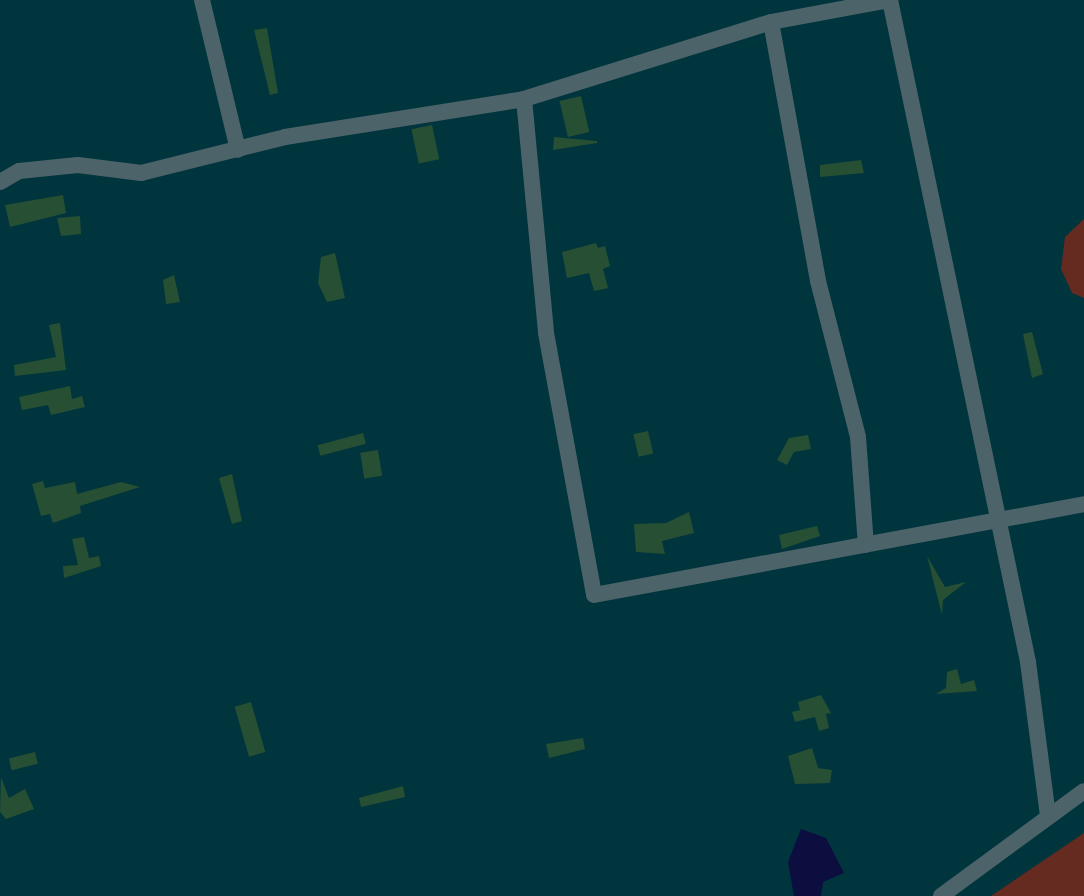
<!DOCTYPE html>
<style>
body{margin:0}
#map{position:relative;width:1084px;height:896px;overflow:hidden;background:#00353e;font-family:Quicksand,sans-serif}
div>[style]{position:absolute}
.green>*{inset:0;background:#652b20}
.water>*{inset:0;background:#0b0e3f}
.building>*{inset:0;background:#264f33;transform-origin:0 0}
.minor>*{height:16px;margin:-8px;padding:0 8px;transform-origin:8px;border-radius:8px;background:#4c6469}
span{translate:-50% -50%;white-space:nowrap;text-align:center;line-height:1.15;-webkit-text-stroke:8px #021a20;paint-order:stroke}
</style>
<div id="map">
<div class="green">
<div style="clip-path:polygon(1084px 219px,1084px 298px,1072px 293px,1061px 269px,1065px 237px)"></div>
<div style="clip-path:polygon(1084px 833px,1084px 896px,991px 896px)"></div>
</div>
<div class="water">
<div style="clip-path:polygon(801px 829px,826px 838px,844px 873px,823px 882px,821px 896px,794px 896px,788px 862px)"></div>
</div>
<div class="building">
<div style="clip-path:polygon(267px 28px,278px 93px,270px 95px,254px 30px)"></div>
<div style="left:581px;top:96px;width:37px;height:22px;rotate:77deg"></div>
<div style="left:432px;top:125px;width:35px;height:21px;rotate:78deg"></div>
<div style="clip-path:polygon(554px 137px,597px 141px,597px 143px,553px 150px)"></div>
<div style="clip-path:polygon(861px 160px,864px 173px,820px 177px,820px 165px)"></div>
<div style="clip-path:polygon(63px 195px,66px 213px,10px 227px,5px 205px)"></div>
<div style="clip-path:polygon(80px 216px,81px 234px,61px 236px,57px 218px)"></div>
<div style="clip-path:polygon(596px 243px,598px 248px,605px 246px,610px 266px,603px 269px,608px 288px,594px 291px,589px 273px,567px 278px,562px 252px)"></div>
<div style="clip-path:polygon(335px 253px,345px 298px,327px 302px,318px 283px,321px 257px)"></div>
<div style="clip-path:polygon(174px 275px,180px 302px,166px 304px,163px 280px)"></div>
<div style="clip-path:polygon(60px 323px,66px 370px,15px 376px,14px 365px,56px 357px,49px 325px)"></div>
<div style="clip-path:polygon(1032px 332px,1043px 374px,1032px 378px,1023px 334px)"></div>
<div style="clip-path:polygon(70px 386px,72px 399px,82px 396px,85px 407px,51px 415px,48px 405px,22px 410px,19px 397px)"></div>
<div style="left:648px;top:431px;width:23px;height:15px;rotate:77deg"></div>
<div style="left:363px;top:433px;width:11px;height:47px;rotate:75deg"></div>
<div style="clip-path:polygon(808px 435px,811px 449px,794px 452px,787px 465px,777px 460px,789px 438px)"></div>
<div style="left:378px;top:450px;width:26px;height:18px;rotate:81deg"></div>
<div style="clip-path:polygon(232px 474px,242px 521px,232px 524px,219px 478px)"></div>
<div style="clip-path:polygon(43px 481px,45px 488px,75px 482px,77px 494px,121px 482px,140px 487px,80px 506px,81px 513px,53px 523px,50px 514px,41px 516px,32px 484px)"></div>
<div style="clip-path:polygon(689px 512px,694px 533px,662px 541px,665px 554px,636px 552px,634px 524px,666px 523px)"></div>
<div style="clip-path:polygon(817px 526px,820px 536px,782px 549px,779px 535px)"></div>
<div style="clip-path:polygon(84px 537px,89px 558px,99px 556px,101px 566px,64px 578px,63px 566px,78px 565px,72px 539px)"></div>
<div style="clip-path:polygon(927px 556px,945px 587px,966px 582px,943px 600px,942px 615px)"></div>
<div style="clip-path:polygon(957px 669px,961px 684px,974px 680px,977px 691px,936px 694px,946px 688px,947px 672px)"></div>
<div style="clip-path:polygon(821px 695px,831px 713px,826px 714px,829px 728px,819px 731px,815px 717px,795px 722px,792px 712px,800px 710px,798px 702px)"></div>
<div style="left:251px;top:702px;width:52px;height:17px;rotate:74deg"></div>
<div style="clip-path:polygon(583px 738px,585px 749px,549px 758px,546px 744px)"></div>
<div style="clip-path:polygon(812px 748px,818px 768px,832px 770px,830px 783px,795px 784px,788px 756px)"></div>
<div style="left:35px;top:752px;width:12px;height:27px;rotate:76deg"></div>
<div style="clip-path:polygon(1px 777px,9px 798px,25px 789px,34px 809px,6px 819px,0 812px)"></div>
<div style="clip-path:polygon(403px 786px,405px 797px,361px 807px,359px 798px)"></div>
</div>
<div class="minor">
<div style="left:202px;top:0;width:154px;rotate:76.5deg"></div>
<div style="left:890px;top:0;width:676px;rotate:78.22deg"></div>
<div style="left:1028px;top:662px;width:155px;rotate:82.6deg"></div>
<div style="left:771px;top:22px;width:263px;rotate:79.7deg"></div>
<div style="left:818px;top:281px;width:161px;rotate:75.6deg"></div>
<div style="left:858px;top:437px;width:108px;rotate:85.8deg"></div>
<div style="left:524px;top:99px;width:235px;rotate:84.6deg"></div>
<div style="left:546px;top:333px;width:266px;rotate:79.6deg"></div>
<div style="left:594px;top:595px;width:498px;rotate:-10.5deg"></div>
<div style="left:0;top:182px;width:22px;rotate:-30deg"></div>
<div style="left:19px;top:171px;width:59px;rotate:-5.8deg"></div>
<div style="left:78px;top:165px;width:64px;rotate:7.2deg"></div>
<div style="left:141px;top:173px;width:148px;rotate:-14deg"></div>
<div style="left:285px;top:137px;width:242px;rotate:-9deg"></div>
<div style="left:524px;top:99px;width:259px;rotate:-17.3deg"></div>
<div style="left:771px;top:22px;width:121px;rotate:-10.5deg"></div>
<div style="left:941px;top:896px;width:177px;rotate:-36.3deg"></div>
</div>
</div>
